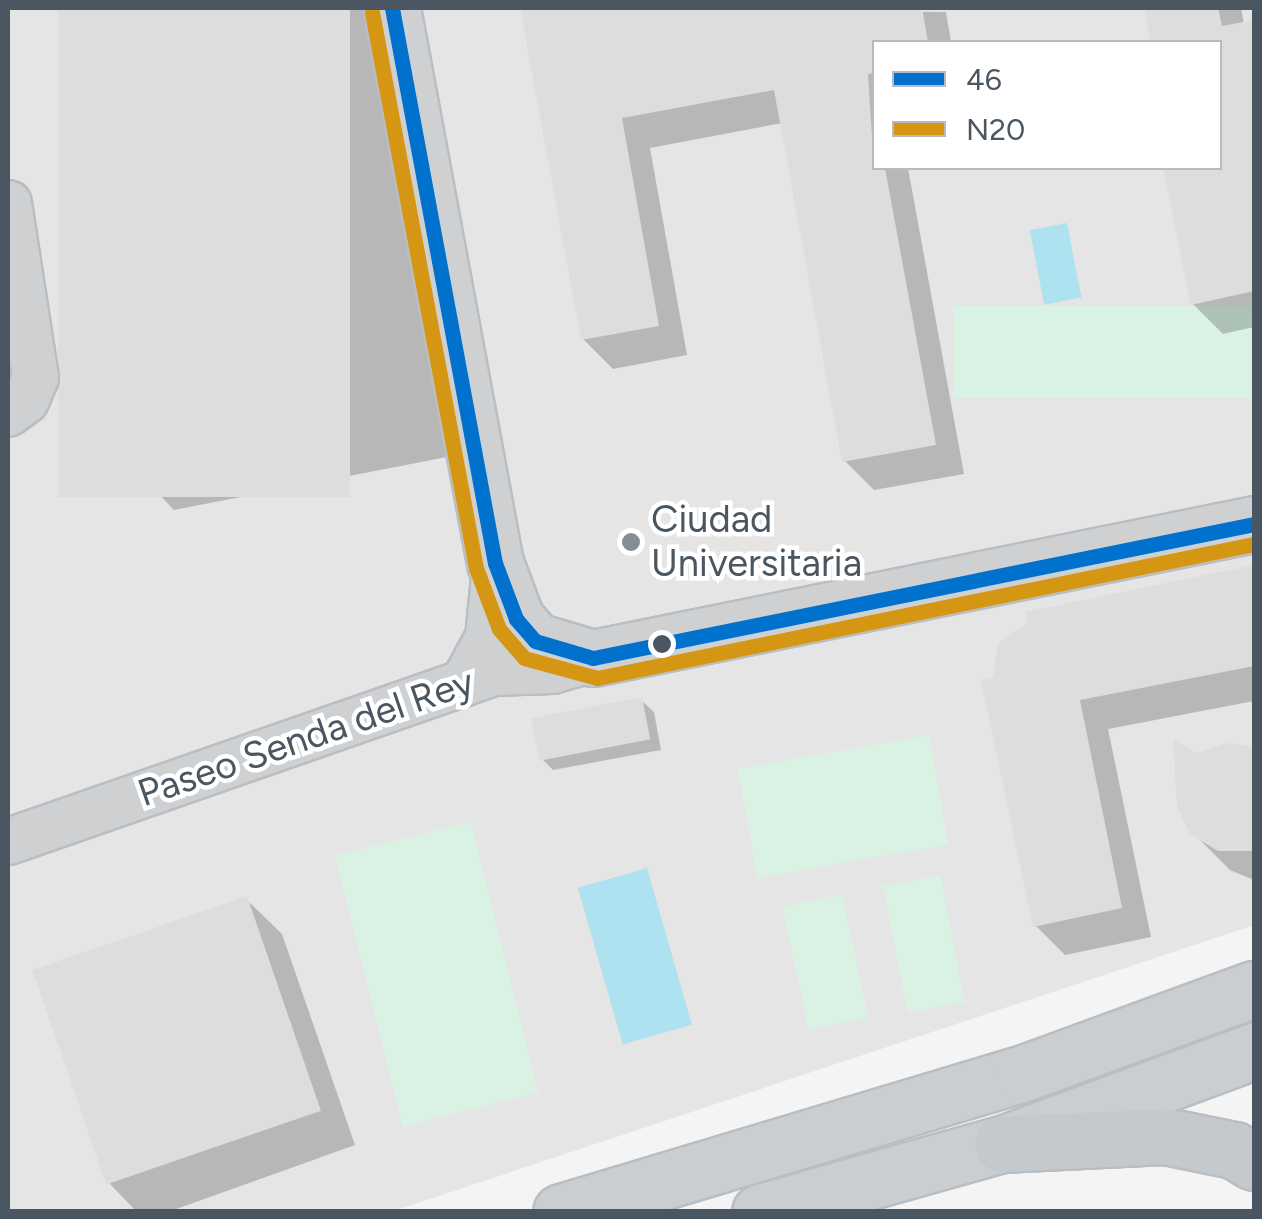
<!DOCTYPE html>
<style>
body{margin:0}
#map{position:relative;width:1262px;height:1219px;overflow:hidden;background:#f4f4f4;font-family:Figtree,sans-serif}
div>[style]{position:absolute}
.education>*{inset:0;background:#e6e5e6}
.green>*{inset:0;background:#d9f2e3;transform-origin:0 0}
.water>*{inset:0;background:#aee2f0;transform-origin:0 0}
.shadow>*{inset:0;background:#0003}
.building>*{inset:0;background:#ddddde;transform-origin:0 0}
.roads{filter:drop-shadow(2px 0 #b9bec3) drop-shadow(-2px 0 #b9bec3) drop-shadow(0 2px #b9bec3) drop-shadow(0 -2px #b9bec3)}
.minor>*{height:45px;margin:-22.5px;padding:0 22.5px;transform-origin:22.5px;border-radius:22.5px;background:#ced0d2}
.tertiary>*{height:55px;margin:-27.5px;padding:0 27.5px;transform-origin:27.5px;border-radius:27.5px;background:#ced0d2}
.primary>*{height:55px;margin:-27.5px;padding:0 27.5px;transform-origin:27.5px;border-radius:27.5px;background:#caced1}
.trunk>*{height:55px;margin:-27.5px;padding:0 27.5px;transform-origin:27.5px;border-radius:27.5px;background:#c4c9cd}
.bus-1>*{height:15px;margin:-7.5px;padding:0 7.5px;transform-origin:7.5px;border-radius:7.5px;background:#0072ce}
.bus-2>*{height:15px;margin:-7.5px;padding:0 7.5px;transform-origin:7.5px;border-radius:7.5px;background:#d49613}
.dots>*{width:28px;height:28px;translate:-50% -50%;box-sizing:border-box;border:5px solid #fff;border-radius:50%}
span{translate:-50% -50%;white-space:nowrap;text-align:center;line-height:1.15;-webkit-text-stroke:9px #fff;paint-order:stroke}
.poi-label{font-size:38px;color:#4a5661}
.left{translate:0 -50%;text-align:left}
.street-label{font-size:38px;color:#4a5661}
.frame{position:absolute;inset:0;border:10px solid #4a5661;pointer-events:none}
.legend{position:absolute;left:872px;top:40px;width:350px;height:130px;box-sizing:border-box;background:#fff;border:2px solid #b7bbc0;margin:0;padding:12px 18px;list-style:none;font-size:30px;color:#4a5661}
.legend li{display:flex;align-items:center;gap:20px;height:50px}
.legend b{width:50px;border:2px solid #b7bbc0}
</style>
<div id="map">
<div class="education">
<div style="clip-path:polygon(evenodd,8px 8px,1254px 8px,1254px 925px,409px 1206px,383px 1212px,8px 1211px,8px 8px,874px 42px,1220px 42px,1220px 168px,874px 168px,874px 42px)"></div>
</div>
<div class="green">
<div style="left:1254px;top:306px;width:92px;height:301px;rotate:90deg"></div>
<div style="left:929px;top:735px;width:111px;height:194px;rotate:80deg"></div>
<div style="left:471px;top:822px;width:279px;height:140px;rotate:76deg"></div>
<div style="left:940px;top:875px;width:129px;height:58px;rotate:79deg"></div>
<div style="left:842px;top:894px;width:126px;height:61px;rotate:78deg"></div>
</div>
<div class="water">
<div style="left:1067px;top:223px;width:76px;height:38px;rotate:79deg"></div>
<div style="left:647px;top:868px;width:163px;height:72px;rotate:74deg"></div>
</div>
<div class="shadow">
<div style="clip-path:polygon(61px 8px,367px 8px,452px 456px,174px 510px,152px 487px)"></div>
<div style="clip-path:polygon(522px 8px,946px 12px,951px 42px,874px 42px,874px 168px,908px 168px,964px 474px,874px 490px,844px 460px,782px 123px,650px 148px,687px 355px,613px 369px,583px 339px)"></div>
<div style="clip-path:polygon(1241px 8px,1244px 25px,1254px 23px,1254px 327px,1223px 334px,1193px 304px,1166px 168px,1220px 168px,1220px 42px,1153px 42px,1147px 10px)"></div>
<div style="clip-path:polygon(8px 346px,15px 387px,8px 389px)"></div>
<div style="clip-path:polygon(1254px 567px,1254px 701px,1108px 729px,1151px 937px,1065px 955px,1035px 925px,995px 679px,1030px 624px,1028px 614px)"></div>
<div style="clip-path:polygon(641px 700px,654px 712px,661px 750px,553px 770px,541px 758px)"></div>
<div style="clip-path:polygon(1227px 746px,1254px 751px,1254px 880px,1230px 870px,1199px 839px,1196px 756px)"></div>
<div style="clip-path:polygon(246px 899px,282px 934px,355px 1145px,168px 1212px,137px 1212px,110px 1184px)"></div>
</div>
<div class="building">
<div style="left:58px;top:8px;width:292px;height:489px"></div>
<div style="clip-path:polygon(520px 8px,922px 8px,928px 42px,874px 42px,874px 73px,868px 74px,874px 168px,885px 168px,936px 445px,842px 462px,774px 90px,622px 118px,659px 326px,581px 340px)"></div>
<div style="clip-path:polygon(1144px 8px,1218px 8px,1222px 26px,1254px 20px,1254px 291px,1191px 305px,1163px 168px,1220px 168px,1220px 42px,1150px 42px)"></div>
<div style="clip-path:polygon(1254px 565px,1254px 666px,1080px 700px,1122px 908px,1033px 927px,981px 680px,993px 677px,998px 643px,1028px 623px,1025px 612px)"></div>
<div style="left:642px;top:697px;width:43px;height:113px;rotate:79deg"></div>
<div style="clip-path:polygon(1173px 738px,1196px 753px,1227px 743px,1254px 747px,1254px 851px,1218px 851px,1190px 834px,1177px 807px)"></div>
<div style="left:247px;top:896px;width:227px;height:227px;rotate:71deg"></div>
</div>
<div class="roads">
<div class="minor">
<div style="left:8px;top:203px;width:176px;rotate:81.2deg"></div>
<div style="left:35px;top:377px;width:25px;rotate:113deg"></div>
<div style="left:25px;top:400px;width:21px;rotate:143deg"></div>
<div style="left:463px;top:683px;width:52px;rotate:-61.5deg"></div>
<div style="left:488px;top:637px;width:70px;rotate:-84.3deg"></div>
<div style="left:8px;top:841px;width:514px;rotate:-19.21deg"></div>
<div style="left:493px;top:672px;width:59px;rotate:-1.9deg"></div>
<div style="left:552px;top:670px;width:43px;rotate:-16.3deg"></div>
</div>
<div class="tertiary">
<div style="left:392px;top:8px;width:564px;rotate:79.49deg"></div>
<div style="left:495px;top:563px;width:60px;rotate:69.4deg"></div>
<div style="left:516px;top:619px;width:29px;rotate:49deg"></div>
<div style="left:535px;top:641px;width:60px;rotate:16.3deg"></div>
<div style="left:593px;top:658px;width:674px;rotate:-11.46deg"></div>
</div>
<div class="primary">
<div style="left:561px;top:1212px;width:483px;rotate:-16.7deg"></div>
<div style="left:1024px;top:1073px;width:245px;rotate:-20.1deg"></div>
<div style="left:760px;top:1212px;width:251px;rotate:-15.7deg"></div>
<div style="left:1002px;top:1144px;width:269px;rotate:-20.3deg"></div>
</div>
<div class="trunk">
<div style="left:1002px;top:1144px;width:163px;rotate:-2.8deg"></div>
<div style="left:1165px;top:1136px;width:70px;rotate:11.5deg"></div>
<div style="left:1234px;top:1150px;width:23px;rotate:31deg"></div>
</div>
</div>
<div class="bus-1">
<div style="left:392px;top:8px;width:564px;rotate:79.49deg"></div>
<div style="left:495px;top:563px;width:60px;rotate:69.4deg"></div>
<div style="left:516px;top:619px;width:29px;rotate:49deg"></div>
<div style="left:535px;top:641px;width:60px;rotate:16.3deg"></div>
<div style="left:593px;top:658px;width:674px;rotate:-11.46deg"></div>
</div>
<div class="bus-2">
<div style="left:372px;top:12px;width:566px;rotate:79.41deg"></div>
<div style="left:476px;top:568px;width:65px;rotate:69.3deg"></div>
<div style="left:499px;top:629px;width:38px;rotate:49deg"></div>
<div style="left:524px;top:658px;width:76px;rotate:15.3deg"></div>
<div style="left:597px;top:678px;width:671px;rotate:-11.53deg"></div>
</div>
<div class="dots">
<div style="left:631px;top:542px;background:#868d94"></div>
<div style="left:662px;top:644px;background:#4a5661"></div>
</div>
<div class="poi-label">
<span class="left" style="left:651px;top:542px">Ciudad<br>Universitaria</span>
</div>
<div class="street-label">
<span style="left:306px;top:738px;rotate:-19deg">Paseo Senda del Rey</span>
</div>
<div class="frame"></div>
<ul class="legend">
<li><b style="height:12px;background:#0072ce"></b>46</li>
<li><b style="height:12px;background:#d49613"></b>N20</li>
</ul>
</div>
